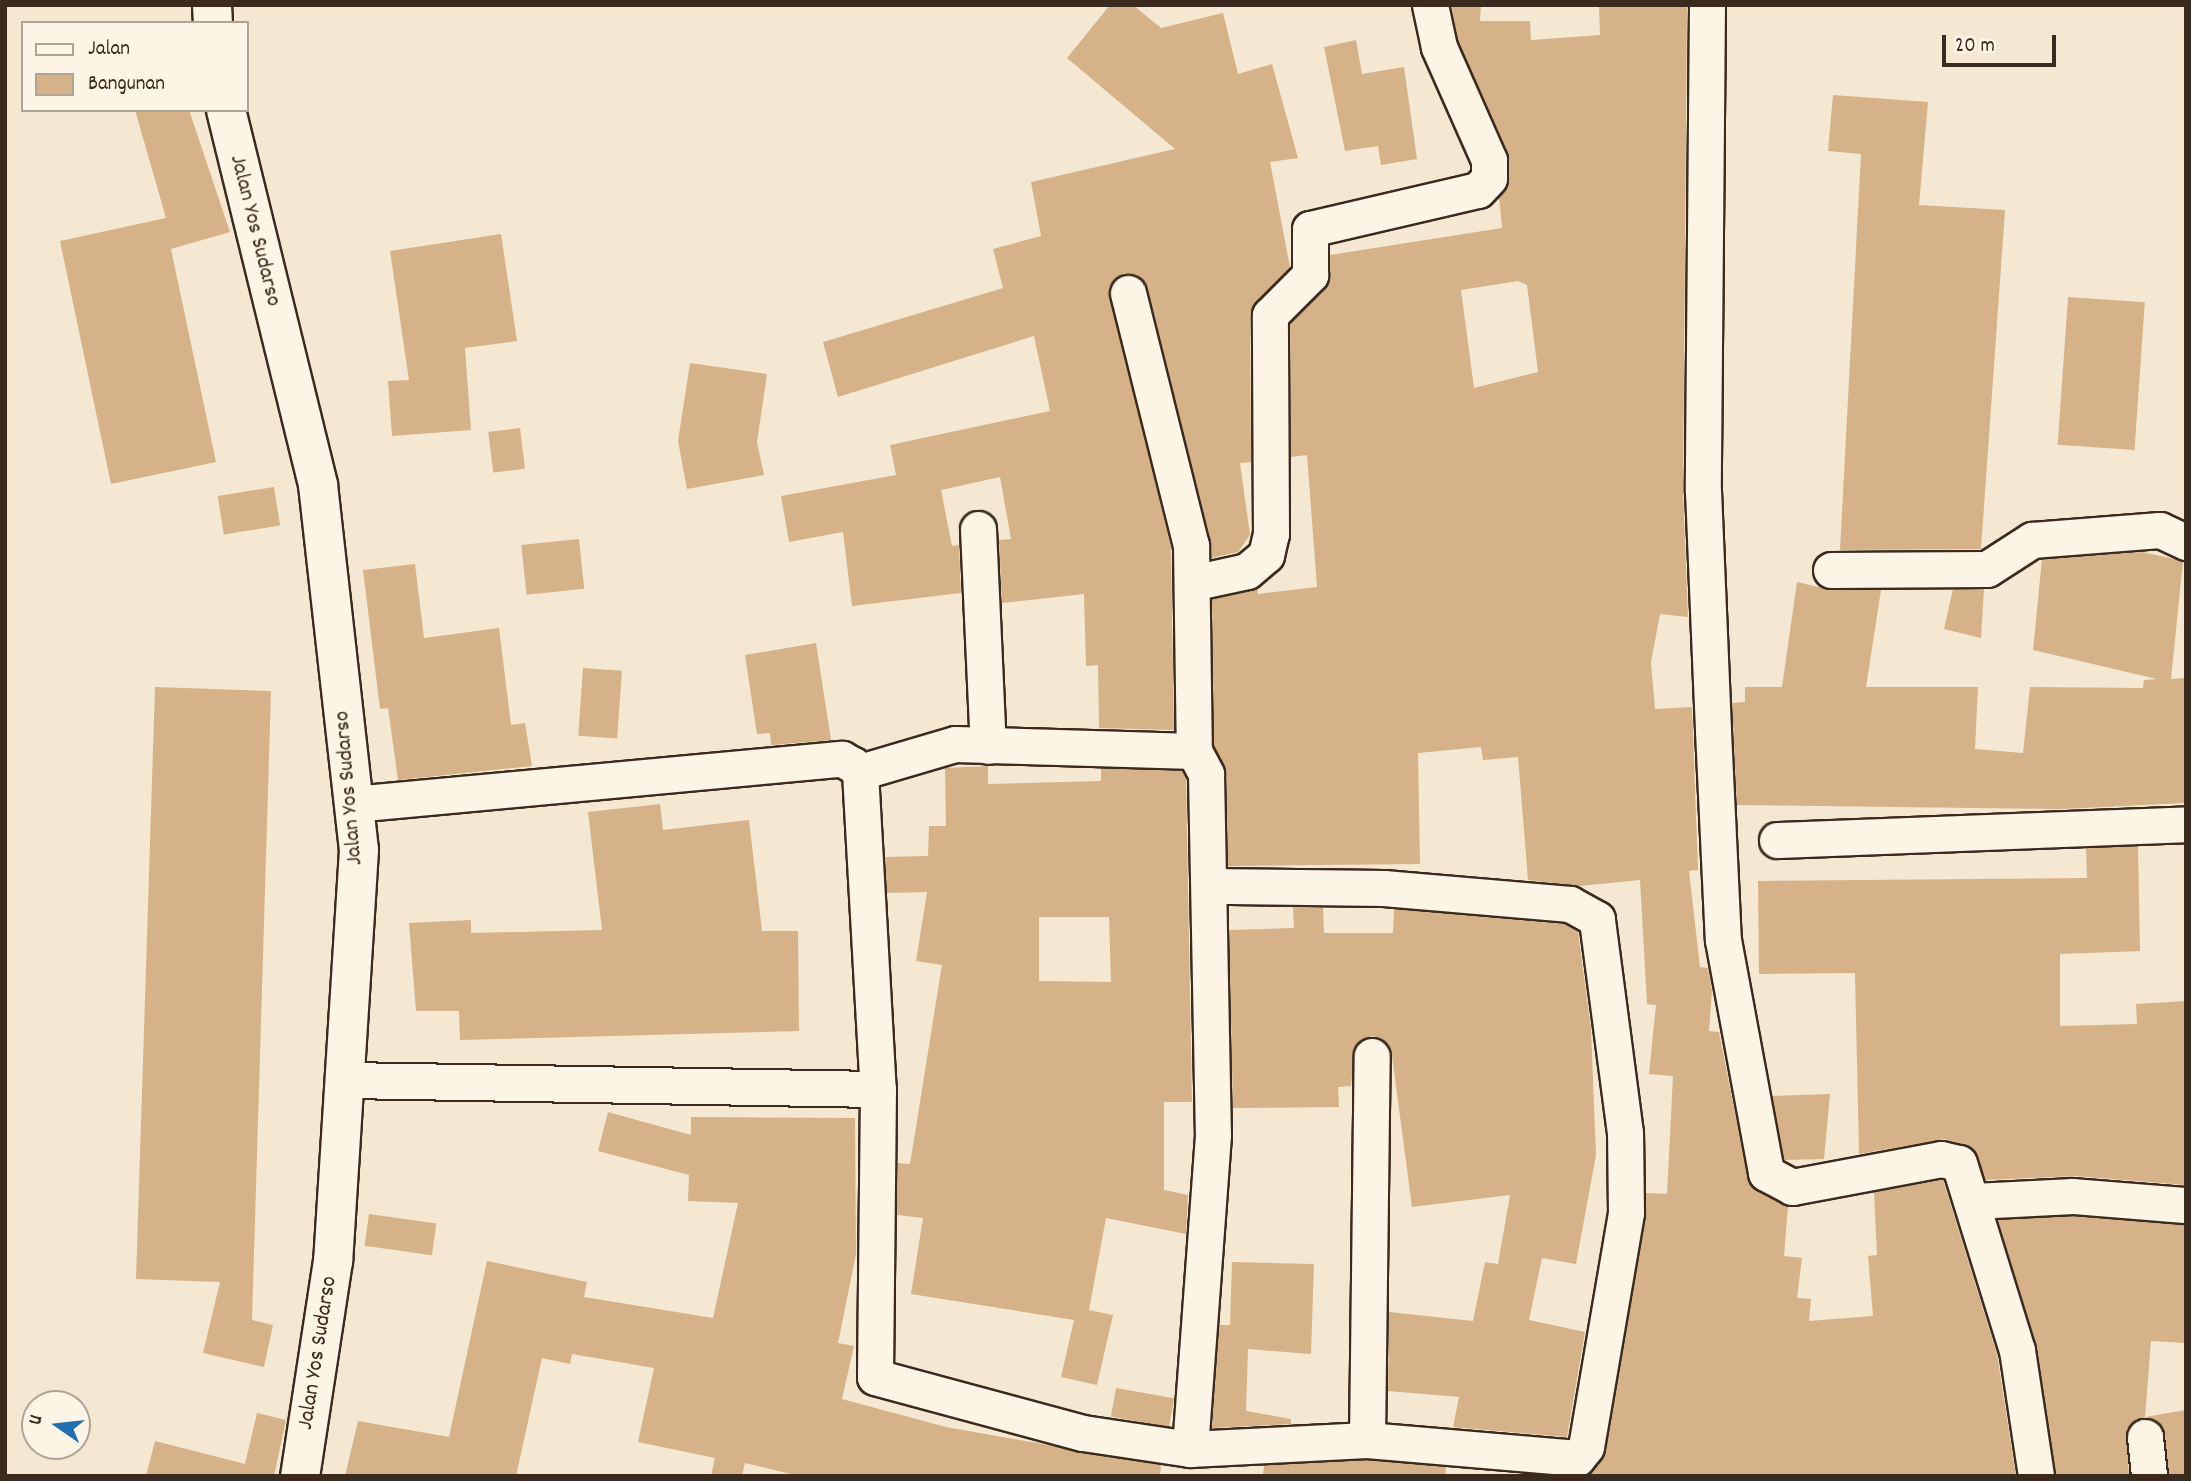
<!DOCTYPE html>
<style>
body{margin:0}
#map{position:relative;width:2191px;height:1481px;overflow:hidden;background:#f4e8d2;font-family:Dekko,sans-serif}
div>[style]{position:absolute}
.building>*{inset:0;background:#d5b287;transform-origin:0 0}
.roads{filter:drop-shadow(2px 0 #3b2a1e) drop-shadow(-2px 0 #3b2a1e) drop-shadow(0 2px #3b2a1e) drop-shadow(0 -2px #3b2a1e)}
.street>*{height:35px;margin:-17.5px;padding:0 17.5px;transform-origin:17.5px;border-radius:17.5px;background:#fcf5e5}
.highway>*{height:38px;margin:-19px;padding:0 19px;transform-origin:19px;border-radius:19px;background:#fcf5e5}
span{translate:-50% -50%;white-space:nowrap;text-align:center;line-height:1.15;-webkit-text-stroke:5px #fcf5e5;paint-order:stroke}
.street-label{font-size:23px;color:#3b2a1e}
.frame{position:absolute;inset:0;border:7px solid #3b2a1e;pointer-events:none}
.legend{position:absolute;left:21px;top:21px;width:228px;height:91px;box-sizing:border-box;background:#fcf5e5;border:2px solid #afa495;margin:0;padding:9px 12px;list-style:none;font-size:21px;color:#3b2a1e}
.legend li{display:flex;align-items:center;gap:14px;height:35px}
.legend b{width:35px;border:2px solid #afa495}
.north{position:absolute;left:21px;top:1390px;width:70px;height:70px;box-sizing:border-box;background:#fcf5e5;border:2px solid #afa495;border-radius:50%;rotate:284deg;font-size:19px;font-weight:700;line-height:28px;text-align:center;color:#3b2a1e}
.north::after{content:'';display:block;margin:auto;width:24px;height:32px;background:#1f6fb2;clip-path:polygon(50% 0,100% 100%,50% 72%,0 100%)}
.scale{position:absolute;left:1942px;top:35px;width:114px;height:32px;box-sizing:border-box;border:4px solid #3b2a1e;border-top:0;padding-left:9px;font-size:21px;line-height:24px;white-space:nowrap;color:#3b2a1e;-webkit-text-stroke:5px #fcf5e5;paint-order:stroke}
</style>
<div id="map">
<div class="building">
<div style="clip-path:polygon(1110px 5px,1133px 5px,1161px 28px,1223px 13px,1238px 74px,1272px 64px,1298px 158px,1270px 162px,1290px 267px,1250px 315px,1251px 462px,1240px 463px,1250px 535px,1238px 552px,1211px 558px,1147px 287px,1124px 273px,1109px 288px,1171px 548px,1174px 730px,1099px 728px,1098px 665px,1086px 666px,1084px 594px,1002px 603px,999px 540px,1011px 539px,1000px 477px,941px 490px,952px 546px,959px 545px,961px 593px,852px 606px,843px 532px,789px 542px,781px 496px,896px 475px,890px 445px,1050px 411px,1034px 336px,838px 397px,823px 342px,1003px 288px,993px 249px,1041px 236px,1031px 182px,1175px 149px,1067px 58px)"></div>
<div style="clip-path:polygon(evenodd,1451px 5px,1481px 5px,1480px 21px,1530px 21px,1531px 40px,1600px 35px,1599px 7px,1687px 5px,1683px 491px,1688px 617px,1660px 614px,1651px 662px,1655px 709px,1692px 707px,1698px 870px,1689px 871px,1700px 967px,1708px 968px,1712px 991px,1709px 1031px,1719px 1032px,1749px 1184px,1788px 1206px,1784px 1256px,1802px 1258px,1797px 1298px,1811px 1299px,1809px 1321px,1873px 1316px,1868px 1256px,1877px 1255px,1874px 1192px,1943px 1180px,1997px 1354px,2016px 1476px,1586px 1476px,1606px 1450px,1646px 1193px,1667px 1194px,1673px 1076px,1649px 1074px,1656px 1005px,1647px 1004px,1640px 880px,1580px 886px,1528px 880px,1518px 757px,1483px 760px,1481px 747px,1418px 753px,1420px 864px,1228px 866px,1226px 774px,1214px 746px,1212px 599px,1257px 588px,1258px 594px,1317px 587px,1307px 455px,1291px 457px,1290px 323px,1328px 283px,1330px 255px,1502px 228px,1499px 197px,1509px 179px,1508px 152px,1458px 41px,1451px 5px,1518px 281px,1527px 285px,1538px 372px,1474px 388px,1461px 290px,1518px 281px)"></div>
<div style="clip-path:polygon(1356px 40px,1362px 74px,1404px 67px,1417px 159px,1381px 165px,1378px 146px,1345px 151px,1324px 47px)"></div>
<div style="clip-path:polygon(1833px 95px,1928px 102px,1919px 205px,2005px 210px,1981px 549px,1840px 550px,1861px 154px,1828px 151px)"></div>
<div style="clip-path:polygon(135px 110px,189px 110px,230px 232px,171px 249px,216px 462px,111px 484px,60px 241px,166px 218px)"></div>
<div style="clip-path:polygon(501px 234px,517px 341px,465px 348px,471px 430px,392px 436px,388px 381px,409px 380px,390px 251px)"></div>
<div style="left:2068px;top:297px;width:77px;height:148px;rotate:4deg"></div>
<div style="clip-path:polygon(690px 363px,767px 374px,757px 442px,764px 475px,687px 489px,678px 441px)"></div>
<div style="left:520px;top:428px;width:41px;height:32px;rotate:83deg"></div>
<div style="left:274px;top:487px;width:39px;height:57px;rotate:81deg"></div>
<div style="left:579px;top:539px;width:50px;height:58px;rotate:84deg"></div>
<div style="clip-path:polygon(2143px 552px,2183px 561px,2171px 679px,2186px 678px,2186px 803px,2062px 809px,1737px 805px,1732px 703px,1745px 702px,1745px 687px,1782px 687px,1797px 582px,1831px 590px,1881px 590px,1866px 687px,1978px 687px,1975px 749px,2023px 753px,2030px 687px,2143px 688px,2144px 680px,2157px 679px,2033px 650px,2042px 559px)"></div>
<div style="clip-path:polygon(415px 564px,424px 638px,499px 628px,511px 725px,525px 723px,532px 766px,398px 780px,388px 708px,380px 709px,363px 570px)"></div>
<div style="clip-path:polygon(1953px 589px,1984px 589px,1981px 638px,1944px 629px)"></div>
<div style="clip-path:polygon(816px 643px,831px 740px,771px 745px,770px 733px,757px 734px,745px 655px)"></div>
<div style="left:583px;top:668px;width:39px;height:68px;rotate:4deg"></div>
<div style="clip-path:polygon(155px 687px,271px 691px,252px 1320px,273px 1325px,264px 1367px,203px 1353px,220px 1282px,136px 1279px)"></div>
<div style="clip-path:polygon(evenodd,988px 766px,988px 784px,1101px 781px,1101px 768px,1182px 771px,1186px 779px,1192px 1102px,1164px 1102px,1164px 1190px,1188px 1195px,1186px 1234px,1106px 1218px,1089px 1310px,1113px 1315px,1097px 1385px,1061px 1377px,1074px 1320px,911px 1294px,923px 1218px,897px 1215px,897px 1163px,910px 1164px,942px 965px,916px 961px,927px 892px,887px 893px,885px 857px,928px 856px,929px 826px,946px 826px,945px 768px,988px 766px,1039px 917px,1109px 917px,1111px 982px,1039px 981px,1039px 917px)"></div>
<div style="clip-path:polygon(660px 804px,663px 830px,749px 820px,762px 931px,798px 931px,799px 1031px,460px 1040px,459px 1011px,416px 1011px,409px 923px,471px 920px,471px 933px,602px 930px,588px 812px)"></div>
<div style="clip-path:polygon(2138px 846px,2140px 951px,2060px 954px,2060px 1026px,2137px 1024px,2136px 1004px,2186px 1001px,2186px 1185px,2075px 1176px,1985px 1180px,1973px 1149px,1945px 1139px,1859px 1154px,1855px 973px,1759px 974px,1758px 881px,2087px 878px,2086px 848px)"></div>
<div style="clip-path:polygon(1293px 907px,1323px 907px,1324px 933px,1393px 933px,1394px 909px,1564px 924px,1578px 932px,1591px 1029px,1596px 1155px,1576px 1264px,1542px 1258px,1529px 1320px,1585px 1332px,1567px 1437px,1453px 1427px,1459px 1397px,1388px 1391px,1389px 1312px,1473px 1321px,1485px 1262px,1498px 1264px,1510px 1195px,1412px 1207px,1392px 1056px,1383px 1039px,1372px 1036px,1355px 1045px,1351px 1086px,1338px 1087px,1339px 1107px,1233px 1108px,1229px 930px,1294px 928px)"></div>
<div style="clip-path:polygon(1830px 1094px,1824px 1159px,1784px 1160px,1772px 1096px)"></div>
<div style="clip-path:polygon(608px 1112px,691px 1135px,691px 1117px,855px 1118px,856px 1254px,838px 1343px,854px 1346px,842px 1399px,946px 1427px,1161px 1465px,1160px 1476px,799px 1476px,745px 1463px,742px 1476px,711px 1476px,715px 1458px,638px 1442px,654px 1368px,572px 1354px,570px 1364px,542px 1358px,516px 1476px,345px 1476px,358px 1421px,449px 1437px,487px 1261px,587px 1282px,584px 1297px,713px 1318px,738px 1203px,688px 1201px,689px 1175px,598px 1151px)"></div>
<div style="left:369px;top:1214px;width:68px;height:32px;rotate:8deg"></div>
<div style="clip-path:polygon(2073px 1216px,2186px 1225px,2186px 1343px,2151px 1341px,2145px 1417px,2126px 1429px,2129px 1476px,2056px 1476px,2037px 1347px,1998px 1220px)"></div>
<div style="clip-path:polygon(1232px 1262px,1314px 1264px,1311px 1354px,1248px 1349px,1246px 1411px,1291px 1419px,1291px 1424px,1212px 1428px,1219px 1325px,1230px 1325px)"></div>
<div style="left:1116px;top:1388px;width:59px;height:29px;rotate:10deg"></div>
<div style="clip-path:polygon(2186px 1410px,2186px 1476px,2169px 1476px,2162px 1426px,2145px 1417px)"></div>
<div style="clip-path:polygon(257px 1413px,286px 1420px,274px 1476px,146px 1476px,155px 1441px,245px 1464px)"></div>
<div style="clip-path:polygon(1367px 1460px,1446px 1467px,1445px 1476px,1263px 1476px,1264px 1465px)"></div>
</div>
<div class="roads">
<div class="street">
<div style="left:1707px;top:5px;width:486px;rotate:90.5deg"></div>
<div style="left:1703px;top:491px;width:240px;rotate:87.6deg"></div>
<div style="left:1713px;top:731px;width:209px;rotate:87.3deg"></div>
<div style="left:1723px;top:940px;width:237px;rotate:79.5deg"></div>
<div style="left:1766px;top:1173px;width:30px;rotate:28deg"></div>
<div style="left:1792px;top:1187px;width:152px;rotate:-10.6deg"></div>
<div style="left:1941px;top:1159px;width:18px;rotate:13deg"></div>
<div style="left:1959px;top:1163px;width:196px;rotate:72.8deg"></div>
<div style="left:2017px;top:1350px;width:127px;rotate:81.4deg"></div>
<div style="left:1128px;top:293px;width:260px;rotate:76deg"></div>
<div style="left:1191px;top:545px;width:206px;rotate:89.2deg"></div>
<div style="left:1194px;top:751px;width:26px;rotate:62deg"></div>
<div style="left:1206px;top:774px;width:361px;rotate:88.9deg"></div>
<div style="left:1213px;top:1135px;width:315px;rotate:94.2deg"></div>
<div style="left:978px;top:529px;width:217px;rotate:87.4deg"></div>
<div style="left:1831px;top:570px;width:156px;rotate:-0.4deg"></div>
<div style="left:1987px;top:569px;width:54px;rotate:-32.8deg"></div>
<div style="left:2032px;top:540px;width:128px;rotate:-4.5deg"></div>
<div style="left:2160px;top:530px;width:29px;rotate:25deg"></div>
<div style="left:1192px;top:583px;width:56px;rotate:-12.3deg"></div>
<div style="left:1247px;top:571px;width:25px;rotate:-40deg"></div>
<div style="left:1266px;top:555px;width:22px;rotate:-77deg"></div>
<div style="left:1271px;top:534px;width:219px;rotate:-90.3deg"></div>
<div style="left:1270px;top:315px;width:57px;rotate:-45deg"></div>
<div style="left:1310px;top:275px;width:46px;rotate:-90deg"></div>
<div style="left:1310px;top:229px;width:172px;rotate:-13.1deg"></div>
<div style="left:1478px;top:190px;width:16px;rotate:-47deg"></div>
<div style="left:1489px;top:178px;width:18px;rotate:-90deg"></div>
<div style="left:1489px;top:160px;width:124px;rotate:-113.9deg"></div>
<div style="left:1439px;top:47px;width:43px;rotate:-102.1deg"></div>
<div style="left:860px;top:772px;width:99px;rotate:-16.4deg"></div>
<div style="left:955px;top:744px;width:239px;rotate:1.7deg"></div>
<div style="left:353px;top:804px;width:491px;rotate:-5.3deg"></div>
<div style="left:842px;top:759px;width:13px;rotate:29deg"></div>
<div style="left:853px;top:765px;width:10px;rotate:45deg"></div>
<div style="left:860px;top:772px;width:318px;rotate:86.8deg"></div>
<div style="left:878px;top:1089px;width:288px;rotate:90.6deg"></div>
<div style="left:875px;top:1377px;width:215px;rotate:15.1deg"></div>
<div style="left:1083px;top:1433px;width:108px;rotate:8.5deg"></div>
<div style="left:1190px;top:1449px;width:177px;rotate:-2.9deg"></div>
<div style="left:1367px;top:1440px;width:211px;rotate:4.9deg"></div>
<div style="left:1577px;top:1458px;width:14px;rotate:-51deg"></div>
<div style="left:1586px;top:1447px;width:238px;rotate:-80.3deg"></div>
<div style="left:1626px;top:1212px;width:79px;rotate:-90.7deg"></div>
<div style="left:1625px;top:1133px;width:216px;rotate:-97.5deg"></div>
<div style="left:1597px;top:919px;width:31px;rotate:-151deg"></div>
<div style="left:1570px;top:904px;width:187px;rotate:-175.1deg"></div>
<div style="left:1384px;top:888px;width:174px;rotate:-179.3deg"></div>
<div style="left:1777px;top:840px;width:409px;rotate:-2.2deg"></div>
<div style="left:346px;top:1080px;width:532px;rotate:0.97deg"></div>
<div style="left:1974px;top:1201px;width:99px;rotate:-2.9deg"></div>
<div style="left:2073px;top:1196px;width:113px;rotate:4.6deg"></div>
<div style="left:2145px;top:1437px;width:39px;rotate:84deg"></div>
<div style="left:1367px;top:1440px;width:384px;rotate:-89.3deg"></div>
</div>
<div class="highway">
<div style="left:212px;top:5px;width:18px;rotate:87deg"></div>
<div style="left:226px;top:110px;width:386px;rotate:76.2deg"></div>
<div style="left:318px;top:485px;width:367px;rotate:83.6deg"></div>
<div style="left:359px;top:850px;width:412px;rotate:93.6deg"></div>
<div style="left:333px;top:1261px;width:218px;rotate:98.7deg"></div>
</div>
</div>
<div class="street-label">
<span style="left:254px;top:231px;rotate:76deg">Jalan Yos Sudarso</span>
<span style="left:350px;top:788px;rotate:-95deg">Jalan Yos Sudarso</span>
<span style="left:319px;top:1353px;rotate:-81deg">Jalan Yos Sudarso</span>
</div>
<div class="frame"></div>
<ul class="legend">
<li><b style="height:9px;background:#fcf5e5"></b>Jalan</li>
<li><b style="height:19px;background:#d5b287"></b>Bangunan</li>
</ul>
<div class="north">U</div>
<div class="scale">20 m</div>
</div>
